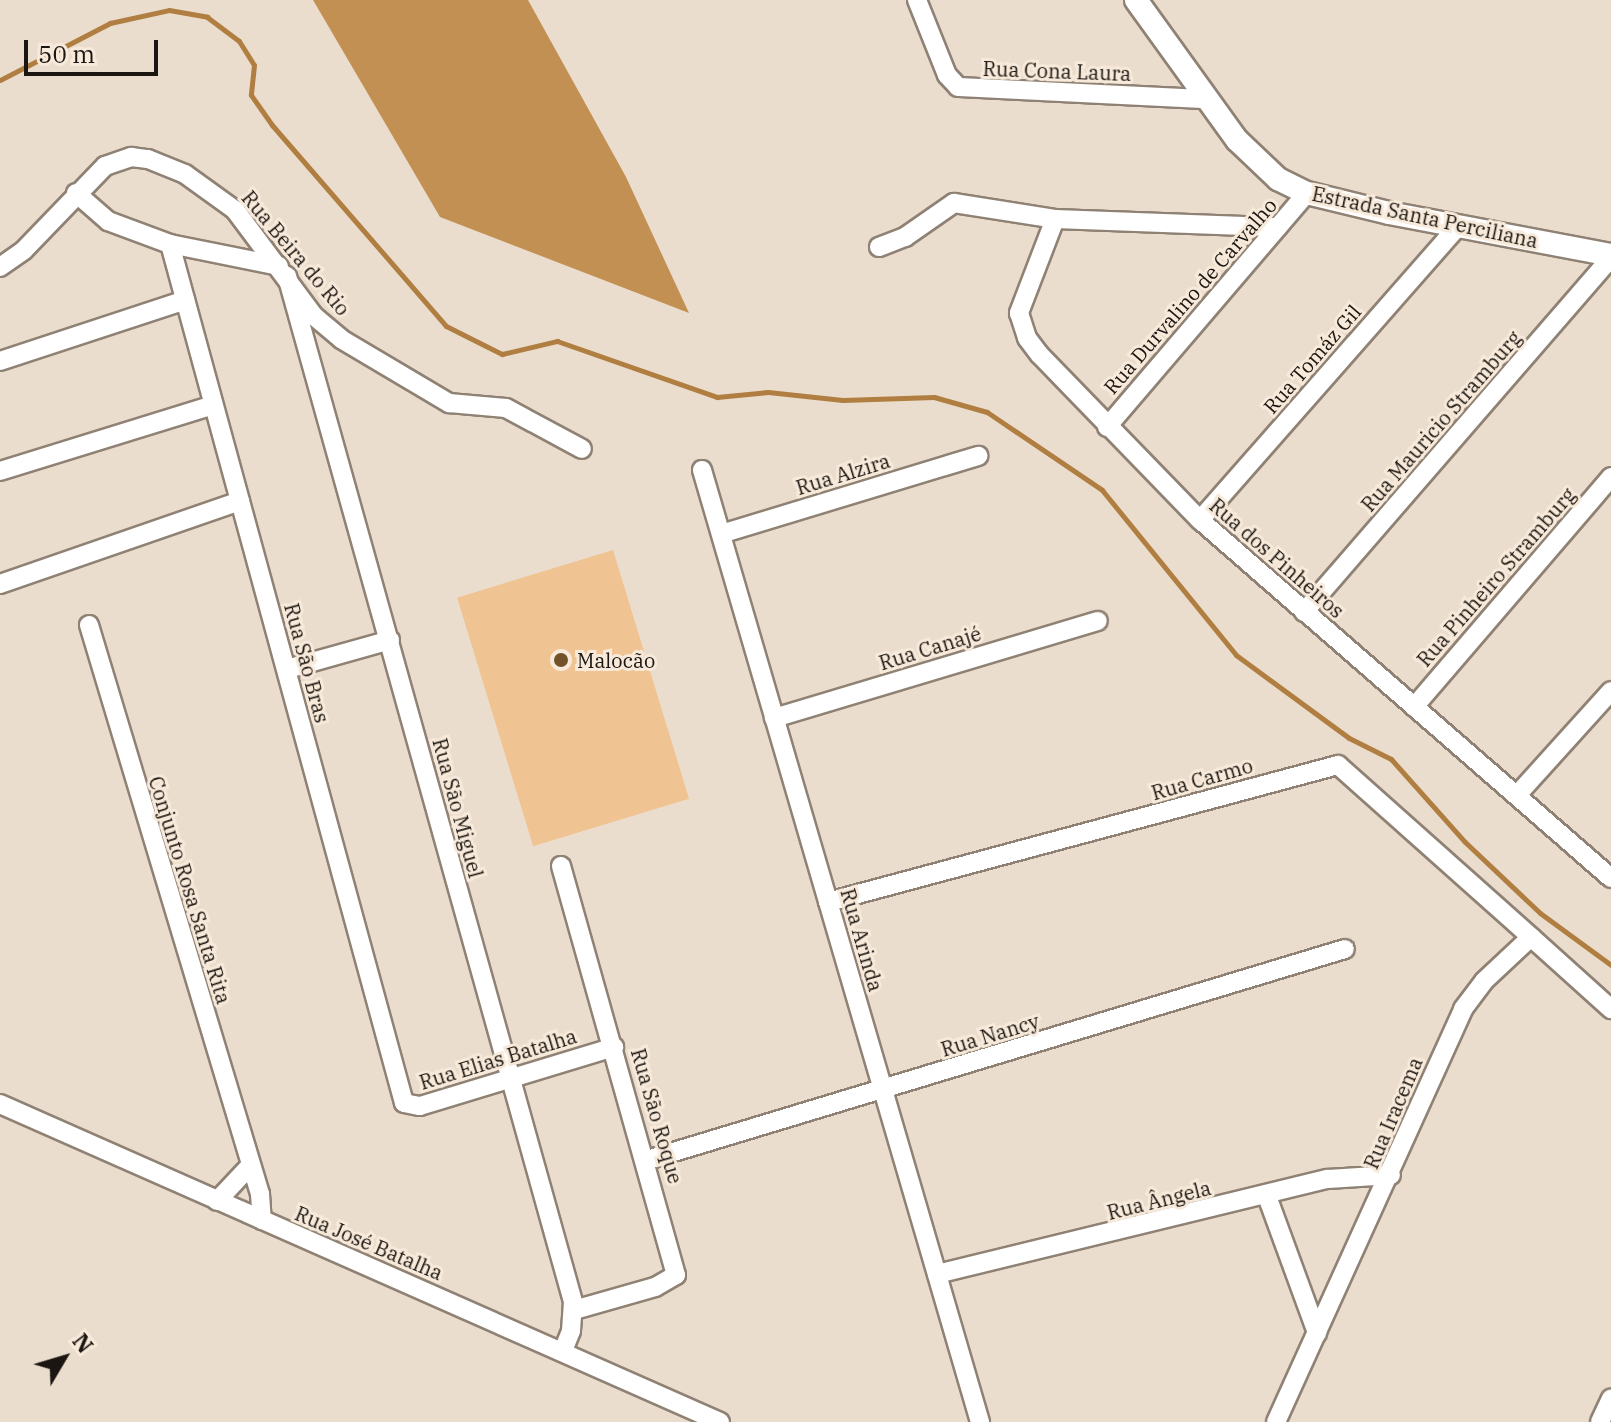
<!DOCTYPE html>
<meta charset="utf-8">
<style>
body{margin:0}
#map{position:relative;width:1611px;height:1422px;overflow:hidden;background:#ebddcd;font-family:"IBM Plex Serif",serif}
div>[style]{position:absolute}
.green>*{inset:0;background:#f0c492;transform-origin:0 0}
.forest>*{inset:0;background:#c39053}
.stream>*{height:5px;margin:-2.5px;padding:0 2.5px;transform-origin:2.5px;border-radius:2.5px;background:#b07e40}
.roads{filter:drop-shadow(2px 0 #8f8274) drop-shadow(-2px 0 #8f8274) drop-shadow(0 2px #8f8274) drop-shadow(0 -2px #8f8274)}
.minor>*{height:18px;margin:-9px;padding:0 9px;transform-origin:9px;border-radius:9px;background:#fff}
.tertiary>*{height:22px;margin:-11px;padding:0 11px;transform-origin:11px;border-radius:11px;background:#fff}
.dots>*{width:22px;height:22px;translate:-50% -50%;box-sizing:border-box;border:4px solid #f8eada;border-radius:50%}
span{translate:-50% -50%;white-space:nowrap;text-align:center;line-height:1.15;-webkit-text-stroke:6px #f8eada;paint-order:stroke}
.street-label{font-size:20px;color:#1b1611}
.poi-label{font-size:20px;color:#1b1611}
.left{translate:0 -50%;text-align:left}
.north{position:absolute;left:24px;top:1318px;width:80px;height:80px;-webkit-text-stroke:6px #f8eada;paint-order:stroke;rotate:52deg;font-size:22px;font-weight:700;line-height:32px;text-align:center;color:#1b1611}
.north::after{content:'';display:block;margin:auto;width:28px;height:36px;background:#1b1611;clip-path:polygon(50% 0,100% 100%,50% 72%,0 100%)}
.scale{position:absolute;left:24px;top:40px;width:134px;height:36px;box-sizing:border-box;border:4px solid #1b1611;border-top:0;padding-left:10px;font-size:24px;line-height:28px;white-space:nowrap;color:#1b1611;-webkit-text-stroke:6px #f8eada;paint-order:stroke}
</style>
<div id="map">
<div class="green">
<div style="left:613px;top:550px;width:260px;height:163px;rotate:73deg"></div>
</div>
<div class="forest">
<div style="clip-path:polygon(313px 0,528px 0,626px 177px,689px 313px,440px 217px)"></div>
</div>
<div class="stream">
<div style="left:0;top:80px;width:124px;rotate:-27.4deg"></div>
<div style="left:110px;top:23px;width:60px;rotate:-12.4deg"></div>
<div style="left:169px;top:10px;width:39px;rotate:10deg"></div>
<div style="left:207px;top:17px;width:40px;rotate:37deg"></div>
<div style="left:239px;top:41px;width:28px;rotate:58deg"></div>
<div style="left:254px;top:65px;width:30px;rotate:96deg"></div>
<div style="left:251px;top:95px;width:37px;rotate:55deg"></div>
<div style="left:272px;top:125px;width:266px;rotate:49.1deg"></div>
<div style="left:446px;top:326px;width:63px;rotate:26.6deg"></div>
<div style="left:502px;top:354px;width:57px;rotate:-13.3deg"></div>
<div style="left:557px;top:341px;width:170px;rotate:19.3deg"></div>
<div style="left:717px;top:397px;width:51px;rotate:-5.6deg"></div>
<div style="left:768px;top:392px;width:75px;rotate:6.1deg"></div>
<div style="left:843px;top:400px;width:91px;rotate:-1.9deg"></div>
<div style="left:934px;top:397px;width:55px;rotate:15.8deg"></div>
<div style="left:987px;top:412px;width:139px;rotate:34.1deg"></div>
<div style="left:1102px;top:490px;width:213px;rotate:50.9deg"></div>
<div style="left:1236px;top:655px;width:140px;rotate:36.3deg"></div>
<div style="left:1349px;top:738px;width:47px;rotate:26.6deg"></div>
<div style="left:1391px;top:759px;width:111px;rotate:48.3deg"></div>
<div style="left:1465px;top:842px;width:103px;rotate:43.4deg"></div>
<div style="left:1540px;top:913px;width:88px;rotate:36.2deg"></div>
</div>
<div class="roads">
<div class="minor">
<div style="left:917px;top:0;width:81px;rotate:68.2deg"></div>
<div style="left:947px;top:75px;width:16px;rotate:47deg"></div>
<div style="left:958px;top:87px;width:246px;rotate:2.8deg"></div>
<div style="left:76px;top:193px;width:43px;rotate:41.2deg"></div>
<div style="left:108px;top:221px;width:66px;rotate:20.4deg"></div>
<div style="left:170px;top:244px;width:111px;rotate:11.4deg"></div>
<div style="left:1055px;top:219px;width:101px;rotate:111deg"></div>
<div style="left:1019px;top:313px;width:26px;rotate:72deg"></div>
<div style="left:1027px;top:338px;width:21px;rotate:53deg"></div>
<div style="left:1040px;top:355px;width:230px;rotate:45.9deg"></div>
<div style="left:1200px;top:520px;width:545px;rotate:41.06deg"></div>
<div style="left:170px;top:244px;width:890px;rotate:74.76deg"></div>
<div style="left:404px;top:1103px;width:16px;rotate:11deg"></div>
<div style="left:420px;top:1106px;width:203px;rotate:-16.9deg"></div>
<div style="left:879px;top:247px;width:28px;rotate:-21deg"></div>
<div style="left:905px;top:237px;width:60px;rotate:-34.8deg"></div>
<div style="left:954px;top:203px;width:102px;rotate:9deg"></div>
<div style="left:1055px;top:219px;width:223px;rotate:2.1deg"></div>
<div style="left:0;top:267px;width:29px;rotate:-35deg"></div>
<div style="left:24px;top:250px;width:117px;rotate:-46deg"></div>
<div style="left:105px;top:166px;width:28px;rotate:-19deg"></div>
<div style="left:131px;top:157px;width:17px;rotate:7deg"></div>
<div style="left:148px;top:159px;width:40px;rotate:22deg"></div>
<div style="left:185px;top:174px;width:62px;rotate:35.8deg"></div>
<div style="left:235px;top:210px;width:132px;rotate:53.3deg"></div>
<div style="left:314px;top:316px;width:35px;rotate:40deg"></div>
<div style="left:341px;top:339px;width:126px;rotate:30.7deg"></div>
<div style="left:449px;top:403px;width:57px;rotate:5deg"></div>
<div style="left:506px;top:408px;width:86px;rotate:28.3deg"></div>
<div style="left:287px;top:276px;width:1065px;rotate:74.42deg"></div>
<div style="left:573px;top:1302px;width:29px;rotate:94deg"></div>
<div style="left:571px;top:1331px;width:22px;rotate:112deg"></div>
<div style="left:0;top:361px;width:195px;rotate:-18.2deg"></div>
<div style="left:1107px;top:427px;width:308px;rotate:-49.5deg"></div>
<div style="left:702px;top:470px;width:992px;rotate:73.72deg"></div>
<div style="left:0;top:471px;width:223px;rotate:-17.2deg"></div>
<div style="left:1200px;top:520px;width:391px;rotate:-48.7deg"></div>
<div style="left:721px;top:534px;width:269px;rotate:-16.9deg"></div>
<div style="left:0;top:584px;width:254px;rotate:-19.1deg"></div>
<div style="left:1304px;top:612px;width:469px;rotate:-49.1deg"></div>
<div style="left:89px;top:625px;width:594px;rotate:73.27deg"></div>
<div style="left:260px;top:1194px;width:26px;rotate:86deg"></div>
<div style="left:287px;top:669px;width:107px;rotate:-15.7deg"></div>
<div style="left:1414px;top:707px;width:303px;rotate:-49.4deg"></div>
<div style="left:774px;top:718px;width:338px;rotate:-16.7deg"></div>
<div style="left:1517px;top:795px;width:140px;rotate:-47.9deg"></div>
<div style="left:561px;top:866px;width:425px;rotate:74.3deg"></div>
<div style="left:676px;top:1275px;width:24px;rotate:150deg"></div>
<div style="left:655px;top:1287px;width:84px;rotate:164.1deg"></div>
<div style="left:828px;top:902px;width:528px;rotate:-15.04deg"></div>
<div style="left:1338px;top:765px;width:259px;rotate:41.7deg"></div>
<div style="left:0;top:1104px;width:787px;rotate:23.83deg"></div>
<div style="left:647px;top:1160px;width:729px;rotate:-16.82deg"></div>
<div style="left:1267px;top:1196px;width:146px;rotate:69.9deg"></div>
<div style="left:217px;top:1201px;width:47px;rotate:-46.7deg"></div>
<div style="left:937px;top:1274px;width:402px;rotate:-13.7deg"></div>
<div style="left:1328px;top:1179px;width:63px;rotate:-3.6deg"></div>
<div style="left:1276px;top:1422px;width:453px;rotate:-65.6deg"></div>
<div style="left:1463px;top:1009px;width:35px;rotate:-53deg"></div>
<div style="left:1484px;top:981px;width:64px;rotate:-43.1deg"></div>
<div style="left:1531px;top:937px;width:108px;rotate:42deg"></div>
<div style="left:1600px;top:1422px;width:26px;rotate:-65deg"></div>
</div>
<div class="tertiary">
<div style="left:1136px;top:0;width:173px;rotate:54.2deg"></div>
<div style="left:1237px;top:140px;width:57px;rotate:43.6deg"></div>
<div style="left:1278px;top:179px;width:32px;rotate:26deg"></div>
<div style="left:1307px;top:193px;width:84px;rotate:13.7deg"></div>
<div style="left:1389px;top:213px;width:226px;rotate:10.7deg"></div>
</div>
</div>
<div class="dots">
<div style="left:561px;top:660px;background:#735129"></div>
</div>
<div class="street-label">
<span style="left:1057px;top:71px;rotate:2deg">Rua Cona Laura</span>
<span style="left:1425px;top:217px;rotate:12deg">Estrada Santa Perciliana</span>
<span style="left:296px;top:253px;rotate:50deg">Rua Beira do Rio</span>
<span style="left:1190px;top:296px;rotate:-49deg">Rua Durvalino de Carvalho</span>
<span style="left:1312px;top:359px;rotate:-49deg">Rua Tomáz Gil</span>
<span style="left:1441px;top:421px;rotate:-49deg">Rua Mauricio Stramburg</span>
<span style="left:843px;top:474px;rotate:-17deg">Rua Alzira</span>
<span style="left:1277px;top:558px;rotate:41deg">Rua dos Pinheiros</span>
<span style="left:1496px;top:577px;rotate:-49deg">Rua Pinheiro Stramburg</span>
<span style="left:930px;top:648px;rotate:-17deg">Rua Canajé</span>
<span style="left:307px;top:663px;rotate:75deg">Rua São Bras</span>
<span style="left:1202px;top:779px;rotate:-16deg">Rua Carmo</span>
<span style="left:458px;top:808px;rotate:75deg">Rua São Miguel</span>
<span style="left:190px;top:890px;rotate:73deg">Conjunto Rosa Santa Rita</span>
<span style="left:862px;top:940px;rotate:74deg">Rua Arinda</span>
<span style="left:990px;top:1035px;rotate:-17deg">Rua Nancy</span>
<span style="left:498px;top:1059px;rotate:-17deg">Rua Elias Batalha</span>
<span style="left:1393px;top:1113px;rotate:-67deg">Rua Iracema</span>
<span style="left:657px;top:1116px;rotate:74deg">Rua São Roque</span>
<span style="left:1159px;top:1200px;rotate:-14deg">Rua Ângela</span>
<span style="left:369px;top:1243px;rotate:23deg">Rua José Batalha</span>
</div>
<div class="poi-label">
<span class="left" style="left:577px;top:660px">Malocão</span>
</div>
<div class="north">N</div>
<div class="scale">50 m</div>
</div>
